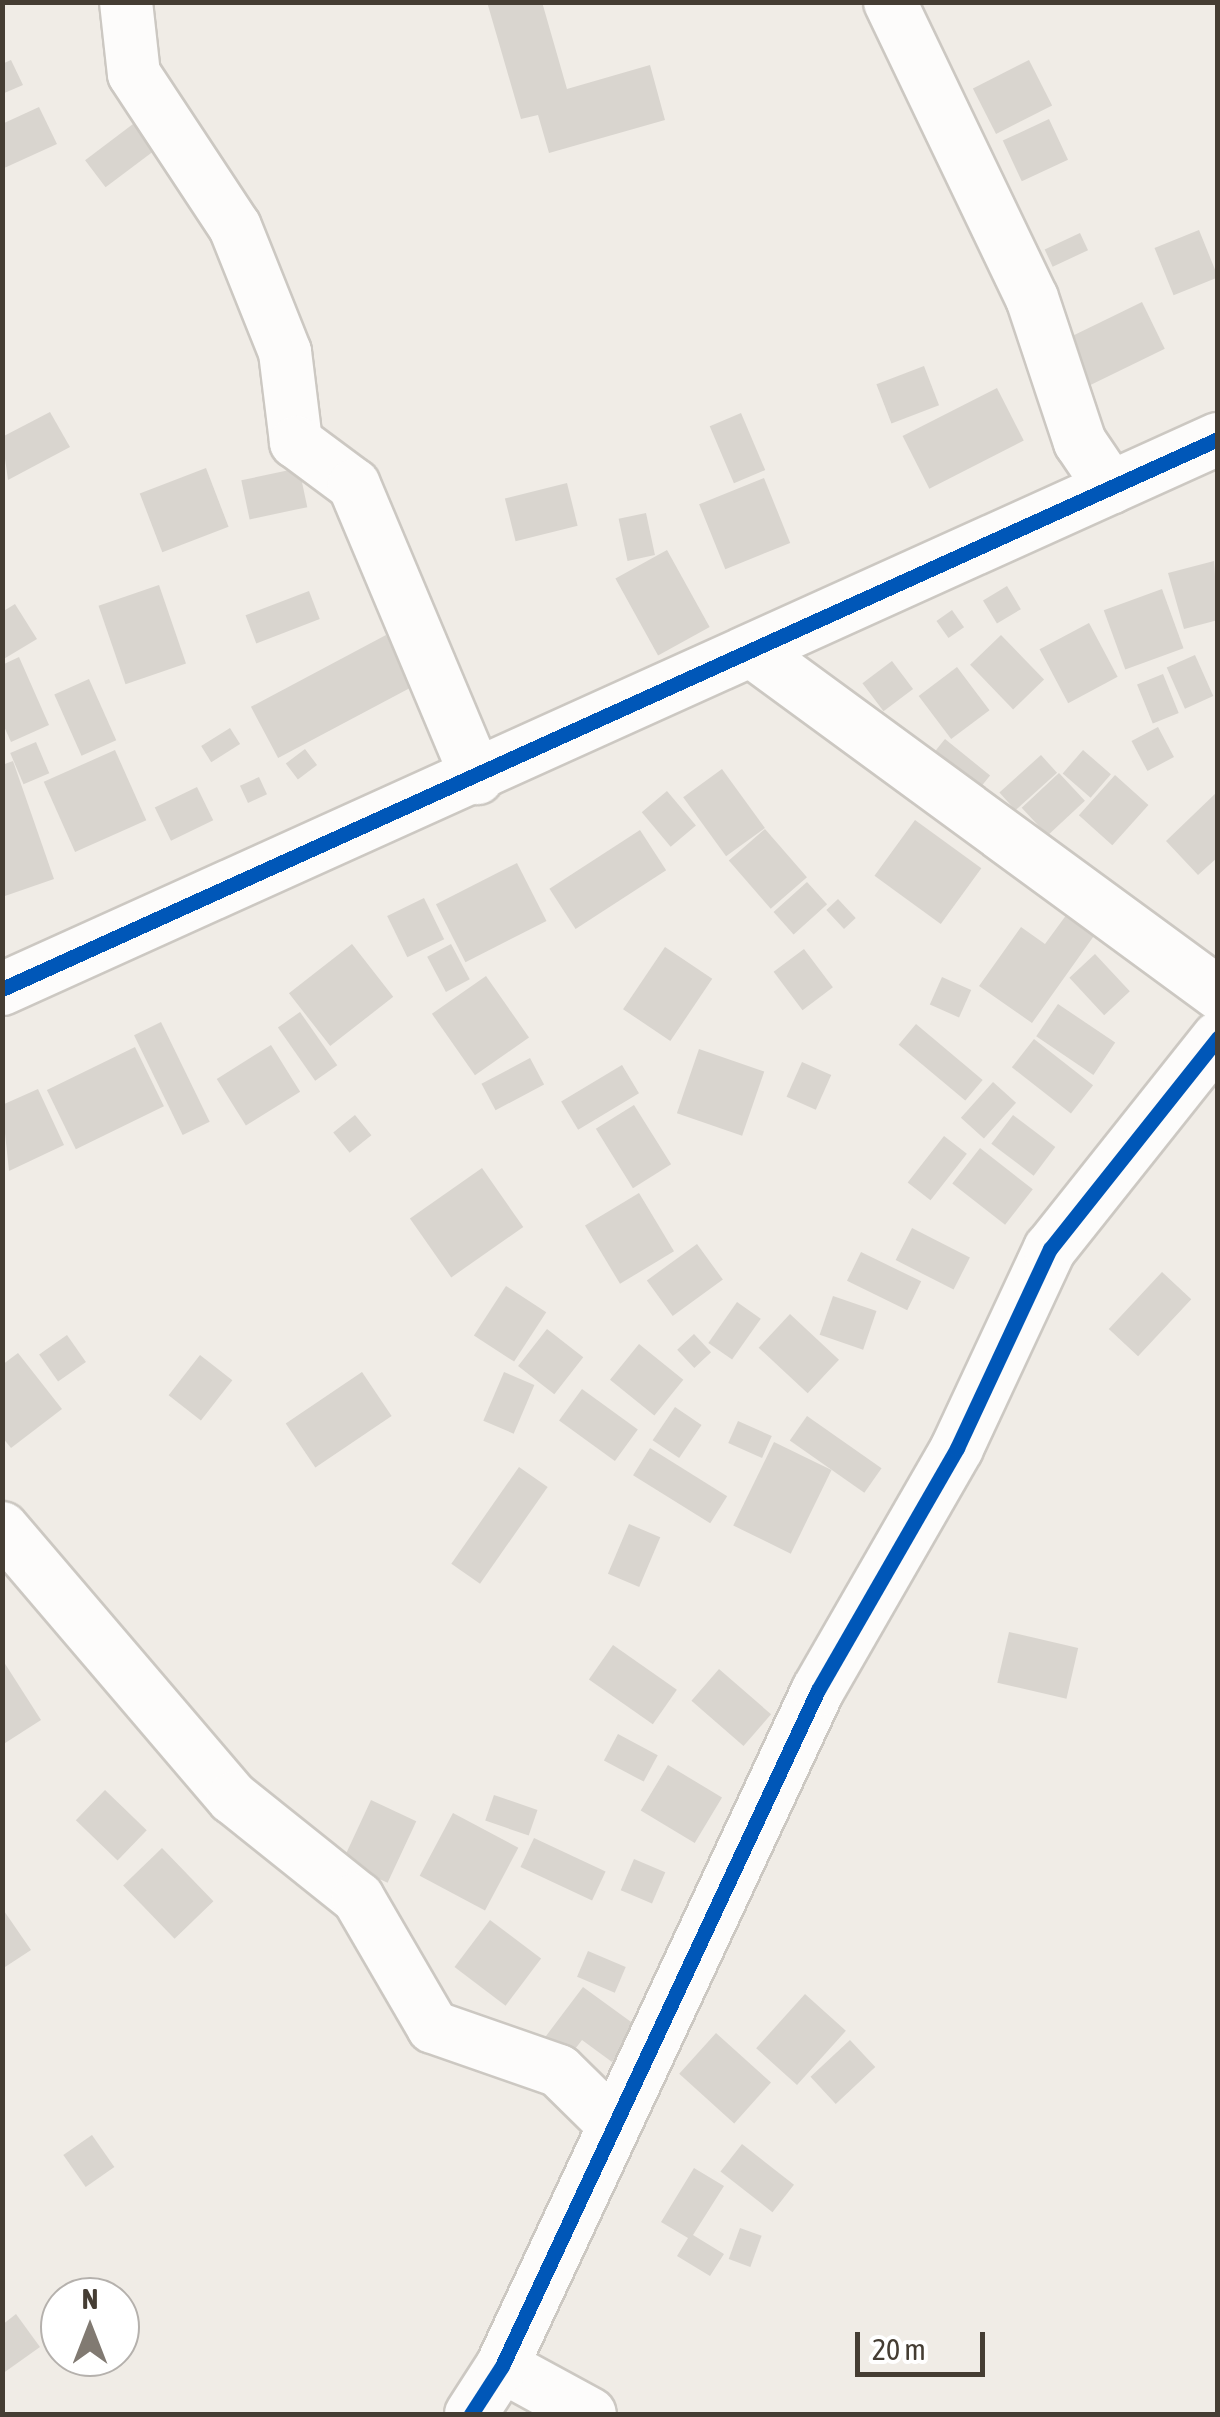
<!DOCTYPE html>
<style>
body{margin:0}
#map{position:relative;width:1220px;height:2417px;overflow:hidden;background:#f0ece6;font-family:"Asap Condensed",sans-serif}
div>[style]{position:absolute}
.building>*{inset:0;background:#d9d5cf;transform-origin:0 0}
.roads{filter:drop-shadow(2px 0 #ccc8c2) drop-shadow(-2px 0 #ccc8c2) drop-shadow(0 2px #ccc8c2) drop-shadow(0 -2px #ccc8c2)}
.minor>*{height:52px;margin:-26px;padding:0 26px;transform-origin:26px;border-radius:26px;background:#fdfcfb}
.cycleway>*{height:15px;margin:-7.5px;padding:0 7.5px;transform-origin:7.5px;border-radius:7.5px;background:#0057b8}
span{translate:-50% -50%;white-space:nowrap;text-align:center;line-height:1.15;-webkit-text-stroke:8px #fff;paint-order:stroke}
.frame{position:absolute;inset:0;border:5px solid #453d33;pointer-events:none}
.north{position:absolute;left:40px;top:2277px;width:100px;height:100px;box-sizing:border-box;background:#fff;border:2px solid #b5b1ad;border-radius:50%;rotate:0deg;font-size:28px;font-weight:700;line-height:40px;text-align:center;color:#453d33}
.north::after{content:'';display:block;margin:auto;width:35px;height:45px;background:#817a72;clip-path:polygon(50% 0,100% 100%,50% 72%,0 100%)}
.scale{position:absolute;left:855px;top:2332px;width:130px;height:45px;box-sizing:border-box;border:5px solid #453d33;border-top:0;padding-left:12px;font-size:30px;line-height:35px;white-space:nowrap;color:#453d33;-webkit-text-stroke:8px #fff;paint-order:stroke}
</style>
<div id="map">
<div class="building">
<div style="clip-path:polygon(487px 2px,542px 2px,567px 89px,650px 65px,665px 120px,549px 153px,538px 115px,521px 119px)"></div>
<div style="clip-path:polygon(11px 60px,23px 85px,2px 94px,2px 64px)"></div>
<div style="left:1029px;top:60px;width:51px;height:63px;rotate:63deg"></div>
<div style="clip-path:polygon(39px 107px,57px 144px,2px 169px,2px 124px)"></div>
<div style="left:141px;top:118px;width:34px;height:70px;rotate:53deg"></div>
<div style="left:1049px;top:119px;width:45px;height:51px;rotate:65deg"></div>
<div style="left:1199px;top:230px;width:51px;height:48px;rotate:68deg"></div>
<div style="left:1080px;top:233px;width:19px;height:39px;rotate:65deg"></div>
<div style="left:1142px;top:302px;width:52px;height:89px;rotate:64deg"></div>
<div style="left:924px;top:366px;width:42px;height:51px;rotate:69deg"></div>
<div style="left:997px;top:388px;width:59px;height:106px;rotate:63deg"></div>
<div style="clip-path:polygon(50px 412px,70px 447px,8px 480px,2px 437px)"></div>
<div style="left:741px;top:413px;width:62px;height:34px;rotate:67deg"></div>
<div style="left:206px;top:468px;width:63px;height:71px;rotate:69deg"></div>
<div style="left:299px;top:468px;width:40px;height:59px;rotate:78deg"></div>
<div style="left:764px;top:478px;width:70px;height:70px;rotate:68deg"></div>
<div style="left:567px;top:483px;width:44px;height:64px;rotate:76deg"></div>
<div style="left:646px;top:513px;width:43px;height:28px;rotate:78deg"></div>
<div style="left:667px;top:550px;width:88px;height:59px;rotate:61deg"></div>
<div style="clip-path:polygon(1214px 561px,1218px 620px,1184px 629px,1168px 573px)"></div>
<div style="left:159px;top:585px;width:83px;height:64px;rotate:71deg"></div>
<div style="left:1007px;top:586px;width:27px;height:28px;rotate:59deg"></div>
<div style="left:1162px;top:589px;width:63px;height:62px;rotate:70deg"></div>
<div style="left:309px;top:591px;width:30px;height:68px;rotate:69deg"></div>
<div style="clip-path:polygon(15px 604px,37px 639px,2px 660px,2px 612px)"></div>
<div style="left:952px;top:610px;width:21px;height:19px;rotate:55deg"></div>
<div style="left:1089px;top:623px;width:61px;height:56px;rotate:62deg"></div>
<div style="left:386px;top:635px;width:58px;height:153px;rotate:62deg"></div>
<div style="left:1001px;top:635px;width:62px;height:43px;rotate:46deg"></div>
<div style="left:1195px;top:655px;width:45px;height:31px;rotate:66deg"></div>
<div style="clip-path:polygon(19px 657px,49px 725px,11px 742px,2px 722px,2px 665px)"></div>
<div style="left:892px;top:661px;width:35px;height:37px;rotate:53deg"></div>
<div style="left:957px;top:667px;width:54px;height:48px;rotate:53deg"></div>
<div style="left:1163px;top:674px;width:42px;height:28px;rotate:68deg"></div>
<div style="left:89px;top:679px;width:67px;height:38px;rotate:66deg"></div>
<div style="left:1158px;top:727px;width:34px;height:30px;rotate:62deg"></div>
<div style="left:230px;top:728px;width:19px;height:34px;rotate:58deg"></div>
<div style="left:945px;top:739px;width:58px;height:27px;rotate:39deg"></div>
<div style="left:36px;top:742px;width:34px;height:28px;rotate:67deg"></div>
<div style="left:305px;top:749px;width:20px;height:24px;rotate:53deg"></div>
<div style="left:115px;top:750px;width:77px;height:78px;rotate:66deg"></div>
<div style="left:1083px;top:750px;width:37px;height:31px;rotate:41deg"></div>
<div style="left:1041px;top:755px;width:24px;height:56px;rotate:48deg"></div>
<div style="clip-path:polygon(13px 761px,54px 879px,2px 897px,2px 765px)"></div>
<div style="left:722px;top:769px;width:73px;height:48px;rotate:54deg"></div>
<div style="left:1059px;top:773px;width:38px;height:51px;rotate:47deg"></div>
<div style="left:1115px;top:775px;width:45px;height:54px;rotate:42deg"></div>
<div style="left:259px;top:777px;width:19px;height:21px;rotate:65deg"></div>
<div style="left:197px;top:787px;width:37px;height:47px;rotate:64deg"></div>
<div style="left:667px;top:791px;width:45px;height:33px;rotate:50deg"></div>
<div style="clip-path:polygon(1218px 791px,1218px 857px,1198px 875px,1166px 841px)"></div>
<div style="left:915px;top:820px;width:82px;height:69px;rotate:36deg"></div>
<div style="left:765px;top:829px;width:64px;height:48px;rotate:49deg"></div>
<div style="left:640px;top:830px;width:48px;height:108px;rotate:57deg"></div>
<div style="left:517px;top:863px;width:65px;height:91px;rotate:63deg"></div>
<div style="left:807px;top:882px;width:30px;height:45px;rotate:48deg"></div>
<div style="left:424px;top:898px;width:46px;height:41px;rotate:64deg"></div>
<div style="left:838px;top:899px;width:26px;height:16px;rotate:47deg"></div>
<div style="clip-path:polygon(1067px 914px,1096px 933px,1032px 1023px,979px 986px,1021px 927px,1045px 944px)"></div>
<div style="left:352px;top:944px;width:67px;height:80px;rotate:52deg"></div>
<div style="left:451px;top:944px;width:40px;height:27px;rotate:62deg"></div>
<div style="left:665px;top:947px;width:57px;height:75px;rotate:34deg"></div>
<div style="left:804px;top:949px;width:48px;height:38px;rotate:53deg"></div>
<div style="left:1095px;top:954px;width:51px;height:35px;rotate:47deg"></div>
<div style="left:486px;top:976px;width:75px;height:66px;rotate:55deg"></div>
<div style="left:942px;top:977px;width:32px;height:30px;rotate:24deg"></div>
<div style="left:1058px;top:1004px;width:69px;height:39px;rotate:34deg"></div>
<div style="left:300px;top:1012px;width:65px;height:27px;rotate:55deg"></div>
<div style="left:161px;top:1022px;width:111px;height:30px;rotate:64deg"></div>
<div style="left:916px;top:1024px;width:87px;height:27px;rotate:40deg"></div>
<div style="left:1034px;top:1039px;width:75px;height:36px;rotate:38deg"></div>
<div style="left:271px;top:1045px;width:55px;height:64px;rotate:58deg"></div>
<div style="left:135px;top:1047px;width:66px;height:98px;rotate:64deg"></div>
<div style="left:699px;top:1049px;width:69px;height:68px;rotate:19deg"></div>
<div style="left:530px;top:1058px;width:30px;height:55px;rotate:62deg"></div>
<div style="left:802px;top:1062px;width:32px;height:38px;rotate:24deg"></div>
<div style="left:622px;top:1065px;width:33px;height:71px;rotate:59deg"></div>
<div style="left:993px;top:1082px;width:31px;height:48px;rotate:42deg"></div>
<div style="clip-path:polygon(38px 1089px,64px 1145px,9px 1171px,2px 1105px)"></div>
<div style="left:634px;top:1105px;width:70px;height:45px;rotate:58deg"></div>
<div style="left:355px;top:1115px;width:26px;height:28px;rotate:51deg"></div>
<div style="left:1013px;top:1115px;width:53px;height:36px;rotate:37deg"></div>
<div style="left:944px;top:1136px;width:29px;height:59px;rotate:38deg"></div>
<div style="left:980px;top:1148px;width:67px;height:45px;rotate:38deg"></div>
<div style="left:482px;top:1168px;width:72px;height:88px;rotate:55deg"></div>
<div style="left:639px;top:1193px;width:68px;height:63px;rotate:59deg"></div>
<div style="left:912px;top:1228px;width:65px;height:36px;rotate:27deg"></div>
<div style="left:697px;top:1244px;width:44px;height:62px;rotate:54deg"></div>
<div style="left:861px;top:1252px;width:67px;height:32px;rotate:26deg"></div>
<div style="left:1162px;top:1272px;width:40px;height:78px;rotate:43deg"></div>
<div style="left:506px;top:1286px;width:48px;height:59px;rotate:33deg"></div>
<div style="left:833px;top:1296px;width:46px;height:41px;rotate:19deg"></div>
<div style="left:737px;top:1302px;width:29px;height:50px;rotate:35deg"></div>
<div style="left:790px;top:1314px;width:67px;height:46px;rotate:43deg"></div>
<div style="left:547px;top:1329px;width:46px;height:47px;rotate:38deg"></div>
<div style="left:694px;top:1334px;width:25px;height:23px;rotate:47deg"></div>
<div style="left:67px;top:1335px;width:33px;height:34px;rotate:55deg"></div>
<div style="left:639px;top:1344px;width:57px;height:46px;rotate:39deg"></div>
<div style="clip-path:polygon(18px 1353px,62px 1409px,11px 1448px,2px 1437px,2px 1365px)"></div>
<div style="left:200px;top:1355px;width:41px;height:51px;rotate:38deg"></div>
<div style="left:362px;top:1372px;width:53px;height:92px;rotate:56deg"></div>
<div style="left:504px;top:1372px;width:33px;height:53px;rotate:23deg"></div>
<div style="left:582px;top:1389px;width:69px;height:39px;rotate:36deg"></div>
<div style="left:675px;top:1407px;width:32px;height:40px;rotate:34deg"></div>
<div style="left:807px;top:1416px;width:91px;height:30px;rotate:35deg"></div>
<div style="left:738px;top:1421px;width:37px;height:24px;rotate:24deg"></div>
<div style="left:774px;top:1442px;width:64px;height:93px;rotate:26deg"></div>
<div style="left:650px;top:1448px;width:91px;height:32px;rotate:32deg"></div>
<div style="left:519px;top:1467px;width:35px;height:118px;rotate:35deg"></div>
<div style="left:629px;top:1524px;width:34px;height:54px;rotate:23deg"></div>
<div style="left:1009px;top:1632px;width:71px;height:52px;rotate:13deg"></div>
<div style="left:613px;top:1645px;width:78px;height:42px;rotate:35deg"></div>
<div style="clip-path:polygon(2px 1659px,41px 1720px,2px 1745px)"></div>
<div style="left:719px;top:1669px;width:69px;height:42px;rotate:41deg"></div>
<div style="left:618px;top:1734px;width:45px;height:30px;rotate:28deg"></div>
<div style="left:668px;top:1765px;width:63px;height:53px;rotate:31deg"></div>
<div style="left:105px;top:1790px;width:58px;height:42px;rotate:44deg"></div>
<div style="left:494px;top:1795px;width:46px;height:27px;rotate:19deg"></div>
<div style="left:371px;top:1800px;width:50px;height:68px;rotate:25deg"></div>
<div style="left:453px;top:1813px;width:74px;height:71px;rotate:28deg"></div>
<div style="left:534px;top:1838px;width:79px;height:32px;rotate:25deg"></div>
<div style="left:162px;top:1848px;width:74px;height:54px;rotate:46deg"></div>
<div style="left:634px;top:1859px;width:34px;height:34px;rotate:23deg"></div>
<div style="clip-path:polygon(2px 1908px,31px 1950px,2px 1969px)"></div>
<div style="left:490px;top:1920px;width:64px;height:59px;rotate:37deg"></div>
<div style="left:588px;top:1951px;width:41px;height:28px;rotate:23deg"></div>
<div style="clip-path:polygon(583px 1987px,638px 2027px,612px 2062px,582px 2040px,565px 2062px,540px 2044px)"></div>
<div style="left:805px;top:1994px;width:55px;height:73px;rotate:42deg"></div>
<div style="left:716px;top:2033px;width:74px;height:55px;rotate:42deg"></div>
<div style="left:850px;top:2040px;width:37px;height:54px;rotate:47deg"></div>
<div style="left:92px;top:2135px;width:39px;height:35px;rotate:55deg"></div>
<div style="left:742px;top:2144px;width:66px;height:35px;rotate:38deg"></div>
<div style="clip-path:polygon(694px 2168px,724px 2186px,693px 2235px,724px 2254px,710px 2276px,677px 2256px,688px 2238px,661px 2222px)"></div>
<div style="left:740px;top:2228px;width:23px;height:33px;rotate:20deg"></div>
<div style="clip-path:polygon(16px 2314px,40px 2347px,2px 2374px,2px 2325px)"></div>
</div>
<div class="roads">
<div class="minor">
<div style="left:126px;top:2px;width:72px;rotate:83.7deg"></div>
<div style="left:134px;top:74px;width:183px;rotate:56.6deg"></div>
<div style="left:235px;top:227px;width:135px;rotate:68.2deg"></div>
<div style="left:285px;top:352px;width:91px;rotate:83deg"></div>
<div style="left:296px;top:442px;width:72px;rotate:36.6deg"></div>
<div style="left:354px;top:485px;width:318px;rotate:67.2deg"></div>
<div style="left:890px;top:2px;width:328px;rotate:64.4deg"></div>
<div style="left:1032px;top:298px;width:152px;rotate:71.6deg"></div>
<div style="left:1080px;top:442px;width:55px;rotate:56deg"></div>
<div style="left:753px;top:652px;width:577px;rotate:36.25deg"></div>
<div style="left:2px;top:989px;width:1335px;rotate:-24.34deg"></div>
<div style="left:2px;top:1528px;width:355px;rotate:49.5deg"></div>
<div style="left:233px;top:1798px;width:160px;rotate:38.7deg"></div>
<div style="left:358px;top:1898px;width:149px;rotate:59.8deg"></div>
<div style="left:433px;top:2027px;width:133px;rotate:19.2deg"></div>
<div style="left:559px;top:2071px;width:77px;rotate:44.5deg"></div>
<div style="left:502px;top:2366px;width:100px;rotate:28.6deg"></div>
<div style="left:471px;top:2414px;width:57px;rotate:-57.1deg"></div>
<div style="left:502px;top:2366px;width:746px;rotate:-64.95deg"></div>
<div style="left:818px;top:1690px;width:279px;rotate:-60.1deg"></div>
<div style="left:957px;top:1448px;width:220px;rotate:-65deg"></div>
<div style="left:1050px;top:1249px;width:270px;rotate:-51.5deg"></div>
</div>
</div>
<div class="cycleway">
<div style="left:2px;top:989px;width:1335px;rotate:-24.34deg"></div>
<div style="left:471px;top:2414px;width:57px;rotate:-57.1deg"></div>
<div style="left:502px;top:2366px;width:746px;rotate:-64.95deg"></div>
<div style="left:818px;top:1690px;width:279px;rotate:-60.1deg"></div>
<div style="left:957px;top:1448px;width:220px;rotate:-65deg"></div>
<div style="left:1050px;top:1249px;width:270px;rotate:-51.5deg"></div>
</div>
<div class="frame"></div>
<div class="north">N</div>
<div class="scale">20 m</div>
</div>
